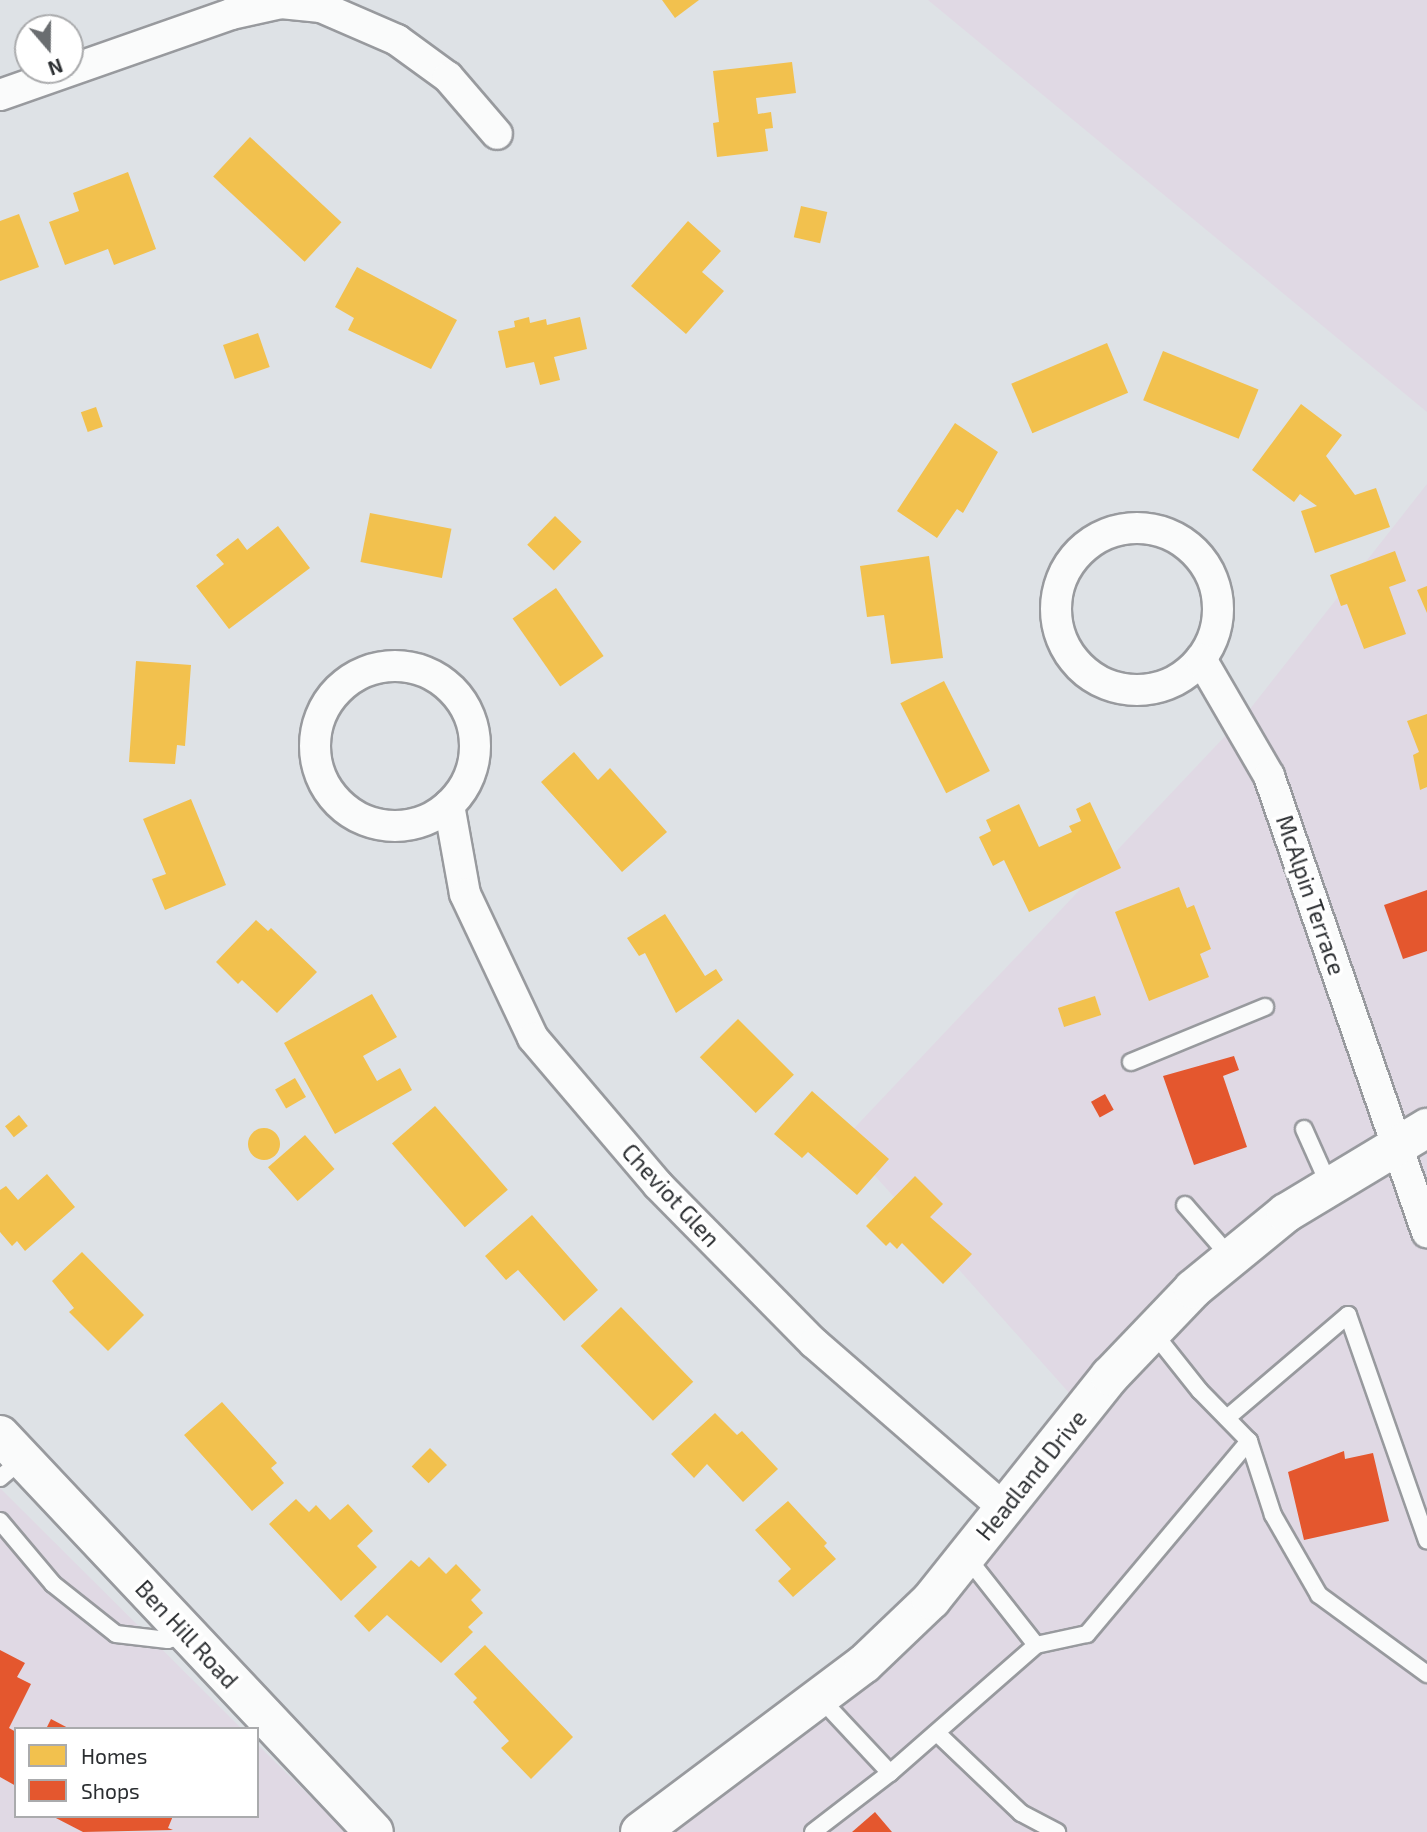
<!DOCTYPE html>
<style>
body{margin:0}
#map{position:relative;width:1427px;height:1832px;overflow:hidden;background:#dee2e6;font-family:"Exo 2",sans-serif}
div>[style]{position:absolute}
.commercial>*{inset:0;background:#e0d9e4}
.homes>*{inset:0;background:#f2c14e;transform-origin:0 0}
.round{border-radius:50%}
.shops>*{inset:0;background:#e4572e;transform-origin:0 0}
.roads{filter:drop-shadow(2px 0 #989a9e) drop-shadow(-2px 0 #989a9e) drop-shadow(0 2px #989a9e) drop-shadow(0 -2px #989a9e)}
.lane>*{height:16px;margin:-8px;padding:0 8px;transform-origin:8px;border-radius:8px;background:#fafbfb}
.street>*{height:30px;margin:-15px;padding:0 15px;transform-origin:15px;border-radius:15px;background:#fafbfb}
.street>.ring{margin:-15px;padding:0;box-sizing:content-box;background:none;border:30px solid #fafbfb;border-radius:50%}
.secondary>*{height:38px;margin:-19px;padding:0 19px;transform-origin:19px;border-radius:19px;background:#fafbfb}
span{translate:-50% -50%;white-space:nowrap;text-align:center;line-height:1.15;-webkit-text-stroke:7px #fff;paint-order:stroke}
.street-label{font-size:23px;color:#2b2e31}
.legend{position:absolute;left:14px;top:1727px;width:245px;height:91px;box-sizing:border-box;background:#fff;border:2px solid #aaabad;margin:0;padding:9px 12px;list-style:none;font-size:21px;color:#2b2e31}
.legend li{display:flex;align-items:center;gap:14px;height:35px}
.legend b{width:35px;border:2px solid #aaabad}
.north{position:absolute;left:14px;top:14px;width:70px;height:70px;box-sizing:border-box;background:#fff;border:2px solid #aaabad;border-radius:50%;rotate:160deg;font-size:19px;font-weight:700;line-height:28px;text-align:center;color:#2b2e31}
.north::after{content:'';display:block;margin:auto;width:24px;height:32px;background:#6a6d70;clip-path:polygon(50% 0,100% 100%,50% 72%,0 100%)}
</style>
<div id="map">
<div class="commercial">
<div style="clip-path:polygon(928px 0,1427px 0,1427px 412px,1089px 133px)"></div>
<div style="clip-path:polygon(1427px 484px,1427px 1832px,625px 1832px,826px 1673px,1088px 1414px,843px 1140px,1246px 714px)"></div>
<div style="clip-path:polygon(0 1488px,242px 1729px,16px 1729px,16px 1816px,257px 1816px,257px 1744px,346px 1832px,0 1832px)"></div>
</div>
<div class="homes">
<div style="clip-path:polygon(662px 0,699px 0,675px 18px)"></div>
<div style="clip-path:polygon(792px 62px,796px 93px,756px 98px,758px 114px,771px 112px,773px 128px,765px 129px,768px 151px,717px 157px,713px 123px,719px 122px,713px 71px)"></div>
<div style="left:250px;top:137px;width:125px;height:54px;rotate:43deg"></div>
<div style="clip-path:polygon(128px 172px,156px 249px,114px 265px,108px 249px,65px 265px,49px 222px,79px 211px,73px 193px)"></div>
<div style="left:801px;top:206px;width:27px;height:32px;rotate:13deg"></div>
<div style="clip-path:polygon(19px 214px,39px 267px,0 281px,0 221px)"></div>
<div style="clip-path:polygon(688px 221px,721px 251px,702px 272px,724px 291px,686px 334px,631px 286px)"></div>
<div style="clip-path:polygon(357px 267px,457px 320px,431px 369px,348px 330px,354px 318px,335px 307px)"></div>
<div style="clip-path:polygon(529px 317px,530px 323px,546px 319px,547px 325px,580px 317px,587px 349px,554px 357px,560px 380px,540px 385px,534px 362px,506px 368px,498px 331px,515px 327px,514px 321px)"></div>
<div style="left:258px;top:333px;width:36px;height:37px;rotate:71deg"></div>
<div style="left:1107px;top:343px;width:54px;height:104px;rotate:67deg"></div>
<div style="left:1163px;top:351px;width:103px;height:53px;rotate:22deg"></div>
<div style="clip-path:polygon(1301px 404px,1342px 435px,1326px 456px,1355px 495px,1376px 488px,1390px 527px,1315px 553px,1301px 511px,1317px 506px,1300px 494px,1294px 502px,1252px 470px)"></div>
<div style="left:96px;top:407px;width:21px;height:16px;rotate:71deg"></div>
<div style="clip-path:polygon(955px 423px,998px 452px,963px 513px,957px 509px,937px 538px,897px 511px)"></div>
<div style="left:370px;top:513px;width:83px;height:50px;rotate:11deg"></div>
<div style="left:555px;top:516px;width:37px;height:40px;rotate:44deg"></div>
<div style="clip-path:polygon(278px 526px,310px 568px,229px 629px,196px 586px,224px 564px,216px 555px,238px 538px,247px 550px)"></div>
<div style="clip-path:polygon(1395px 551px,1406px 581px,1389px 587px,1406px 634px,1364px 649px,1347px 604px,1341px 606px,1330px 575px)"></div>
<div style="clip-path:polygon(929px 556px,943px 658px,891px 664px,884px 615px,867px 617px,860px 566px)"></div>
<div style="clip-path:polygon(1427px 586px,1427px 613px,1417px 590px)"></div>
<div style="left:556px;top:588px;width:83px;height:53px;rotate:55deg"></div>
<div style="clip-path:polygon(136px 661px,191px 665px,185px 746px,177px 745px,175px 764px,129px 762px)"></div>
<div style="left:944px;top:681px;width:101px;height:49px;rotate:63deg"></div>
<div style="clip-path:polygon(1427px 714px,1427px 787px,1420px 790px,1413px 755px,1419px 752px,1407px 721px)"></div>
<div style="clip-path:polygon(574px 752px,598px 780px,610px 768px,667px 832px,622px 872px,541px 782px)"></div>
<div style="clip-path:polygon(191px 799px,226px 885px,165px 910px,152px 879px,166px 874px,143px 819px)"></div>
<div style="clip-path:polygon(1090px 802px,1121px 868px,1029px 912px,1004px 860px,993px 866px,979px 837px,991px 831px,986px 820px,1019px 804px,1039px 847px,1072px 832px,1069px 826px,1081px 821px,1076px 809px)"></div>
<div style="clip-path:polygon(1179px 887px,1187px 908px,1194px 905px,1211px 949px,1200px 954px,1209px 977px,1149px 1001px,1115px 912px)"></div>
<div style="clip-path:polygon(665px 914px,705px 976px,716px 969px,723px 980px,676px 1013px,645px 953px,639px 956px,627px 938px)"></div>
<div style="clip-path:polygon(256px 920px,268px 931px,271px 928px,317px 972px,277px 1013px,242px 980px,238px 984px,216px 962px)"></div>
<div style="clip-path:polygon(372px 994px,397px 1037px,363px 1056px,377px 1081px,400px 1068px,412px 1090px,335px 1134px,284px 1043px)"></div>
<div style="left:1095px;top:996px;width:20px;height:39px;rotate:72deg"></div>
<div style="left:738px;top:1019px;width:79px;height:54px;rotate:45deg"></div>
<div style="left:295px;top:1078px;width:22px;height:23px;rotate:60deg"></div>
<div style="clip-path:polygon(812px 1091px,889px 1159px,857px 1195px,808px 1152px,802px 1158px,774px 1134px)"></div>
<div style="left:435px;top:1106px;width:111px;height:57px;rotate:49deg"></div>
<div style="left:19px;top:1115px;width:14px;height:18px;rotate:51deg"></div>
<div class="round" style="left:248px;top:1128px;width:32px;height:32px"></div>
<div style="left:305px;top:1135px;width:45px;height:49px;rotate:49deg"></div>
<div style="clip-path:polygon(47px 1174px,75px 1207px,25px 1251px,17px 1241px,12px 1246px,0 1232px,0 1190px,6px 1186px,18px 1200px)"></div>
<div style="clip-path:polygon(915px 1176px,943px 1204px,930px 1217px,972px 1254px,943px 1284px,902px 1243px,897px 1249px,890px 1242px,886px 1246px,866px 1226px)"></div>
<div style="clip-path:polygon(532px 1215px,598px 1290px,564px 1321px,518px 1270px,506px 1280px,485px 1256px)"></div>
<div style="clip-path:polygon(82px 1252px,144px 1315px,108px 1351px,69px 1312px,74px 1308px,52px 1281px)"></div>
<div style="left:621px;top:1307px;width:104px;height:56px;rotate:46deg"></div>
<div style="clip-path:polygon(222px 1402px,277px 1463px,271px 1468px,284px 1483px,252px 1511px,184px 1435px)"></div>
<div style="clip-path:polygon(715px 1413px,737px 1435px,742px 1431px,778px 1469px,743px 1502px,707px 1464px,694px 1478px,671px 1454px)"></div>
<div style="left:430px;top:1448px;width:24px;height:26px;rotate:45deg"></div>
<div style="clip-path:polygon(296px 1499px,309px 1512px,316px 1505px,330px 1520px,348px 1504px,373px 1531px,357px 1546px,377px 1567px,341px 1601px,269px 1524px)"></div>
<div style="clip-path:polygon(788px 1501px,827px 1543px,824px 1546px,836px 1559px,793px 1597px,778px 1581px,791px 1569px,755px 1530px)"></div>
<div style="clip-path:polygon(429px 1557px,446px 1574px,456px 1564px,481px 1590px,471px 1600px,483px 1613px,468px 1627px,473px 1632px,441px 1663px,387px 1615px,369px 1632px,354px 1616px,411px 1560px,419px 1567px)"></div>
<div style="clip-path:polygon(485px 1645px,573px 1737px,531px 1779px,501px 1748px,509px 1741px,473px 1702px,477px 1698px,454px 1674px)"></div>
</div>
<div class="shops">
<div style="clip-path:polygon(1427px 890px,1427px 951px,1403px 959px,1384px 905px)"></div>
<div style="clip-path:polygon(1234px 1056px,1239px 1070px,1223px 1076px,1247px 1147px,1194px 1165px,1163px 1076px)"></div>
<div style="left:1105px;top:1094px;width:18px;height:16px;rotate:61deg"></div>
<div style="clip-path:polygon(1344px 1451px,1345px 1459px,1373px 1453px,1389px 1521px,1304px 1540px,1288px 1472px)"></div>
<div style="clip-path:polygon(0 1650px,25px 1663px,17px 1677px,31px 1684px,9px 1728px,16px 1732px,16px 1786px,0 1777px)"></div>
<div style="clip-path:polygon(51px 1719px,70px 1729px,46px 1729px)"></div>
<div style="clip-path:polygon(875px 1812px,892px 1832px,852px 1832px)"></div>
<div style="clip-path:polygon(52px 1816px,173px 1816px,168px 1828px,173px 1830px,83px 1832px)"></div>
</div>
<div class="roads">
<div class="lane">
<div style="left:1131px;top:1062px;width:145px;rotate:-22.3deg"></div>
<div style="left:1304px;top:1129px;width:61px;rotate:65.9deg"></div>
<div style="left:1185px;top:1205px;width:70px;rotate:49deg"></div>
<div style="left:1153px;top:1332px;width:75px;rotate:51.5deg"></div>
<div style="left:1200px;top:1391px;width:70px;rotate:45.6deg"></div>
<div style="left:1249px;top:1441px;width:78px;rotate:72deg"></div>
<div style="left:1273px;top:1515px;width:92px;rotate:60.1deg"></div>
<div style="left:1319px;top:1595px;width:134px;rotate:36.2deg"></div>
<div style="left:1227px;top:1418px;width:159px;rotate:-40.4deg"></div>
<div style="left:1348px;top:1315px;width:239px;rotate:70.7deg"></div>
<div style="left:0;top:1478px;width:30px;rotate:-40deg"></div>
<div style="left:0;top:1521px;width:82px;rotate:49.9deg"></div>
<div style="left:53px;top:1584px;width:80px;rotate:38.4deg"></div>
<div style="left:116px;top:1634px;width:52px;rotate:6.6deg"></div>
<div style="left:168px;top:1640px;width:17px;rotate:-21deg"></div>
<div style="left:966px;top:1556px;width:113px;rotate:51.8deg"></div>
<div style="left:1036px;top:1645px;width:52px;rotate:-12.2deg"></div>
<div style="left:1087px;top:1634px;width:252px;rotate:-50deg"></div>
<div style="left:819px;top:1697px;width:104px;rotate:46.9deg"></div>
<div style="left:937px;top:1733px;width:116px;rotate:43.6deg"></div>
<div style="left:1021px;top:1813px;width:41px;rotate:27.8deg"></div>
<div style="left:813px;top:1832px;width:97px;rotate:-37.5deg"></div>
<div style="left:890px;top:1773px;width:194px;rotate:-41.2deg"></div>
</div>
<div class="street">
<div style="left:0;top:95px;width:245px;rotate:-19.3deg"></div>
<div style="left:231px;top:14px;width:51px;rotate:-12.4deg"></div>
<div style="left:281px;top:3px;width:40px;rotate:5.7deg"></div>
<div style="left:321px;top:7px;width:83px;rotate:23.5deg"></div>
<div style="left:397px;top:40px;width:63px;rotate:36deg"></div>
<div style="left:448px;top:77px;width:75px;rotate:49.3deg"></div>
<div class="ring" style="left:1056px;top:528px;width:132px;height:132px"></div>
<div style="left:1201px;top:659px;width:135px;rotate:59.8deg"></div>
<div style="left:1269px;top:776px;width:483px;rotate:70.9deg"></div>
<div class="ring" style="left:315px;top:666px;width:130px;height:130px"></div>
<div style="left:449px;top:805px;width:90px;rotate:79.8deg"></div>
<div style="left:465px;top:894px;width:159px;rotate:64.7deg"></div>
<div style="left:533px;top:1038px;width:193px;rotate:49.6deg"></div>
<div style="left:658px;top:1185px;width:222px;rotate:45.4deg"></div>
<div style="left:814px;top:1343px;width:253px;rotate:41deg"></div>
</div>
<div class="secondary">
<div style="left:0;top:1435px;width:545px;rotate:46.71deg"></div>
<div style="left:640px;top:1832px;width:280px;rotate:-36.9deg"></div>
<div style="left:864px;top:1664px;width:93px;rotate:-43.7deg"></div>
<div style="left:931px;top:1600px;width:287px;rotate:-51.4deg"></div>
<div style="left:1110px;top:1376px;width:120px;rotate:-46.3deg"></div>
<div style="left:1193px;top:1289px;width:120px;rotate:-39.3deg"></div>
<div style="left:1286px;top:1213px;width:165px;rotate:-31.1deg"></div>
</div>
</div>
<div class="street-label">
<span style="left:1311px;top:895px;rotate:71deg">McAlpin Terrace</span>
<span style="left:671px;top:1195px;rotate:47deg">Cheviot Glen</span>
<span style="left:1031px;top:1475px;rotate:-51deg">Headland Drive</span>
<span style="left:187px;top:1634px;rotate:47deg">Ben Hill Road</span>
</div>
<ul class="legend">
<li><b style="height:19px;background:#f2c14e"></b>Homes</li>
<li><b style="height:19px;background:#e4572e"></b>Shops</li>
</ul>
<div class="north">N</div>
</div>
